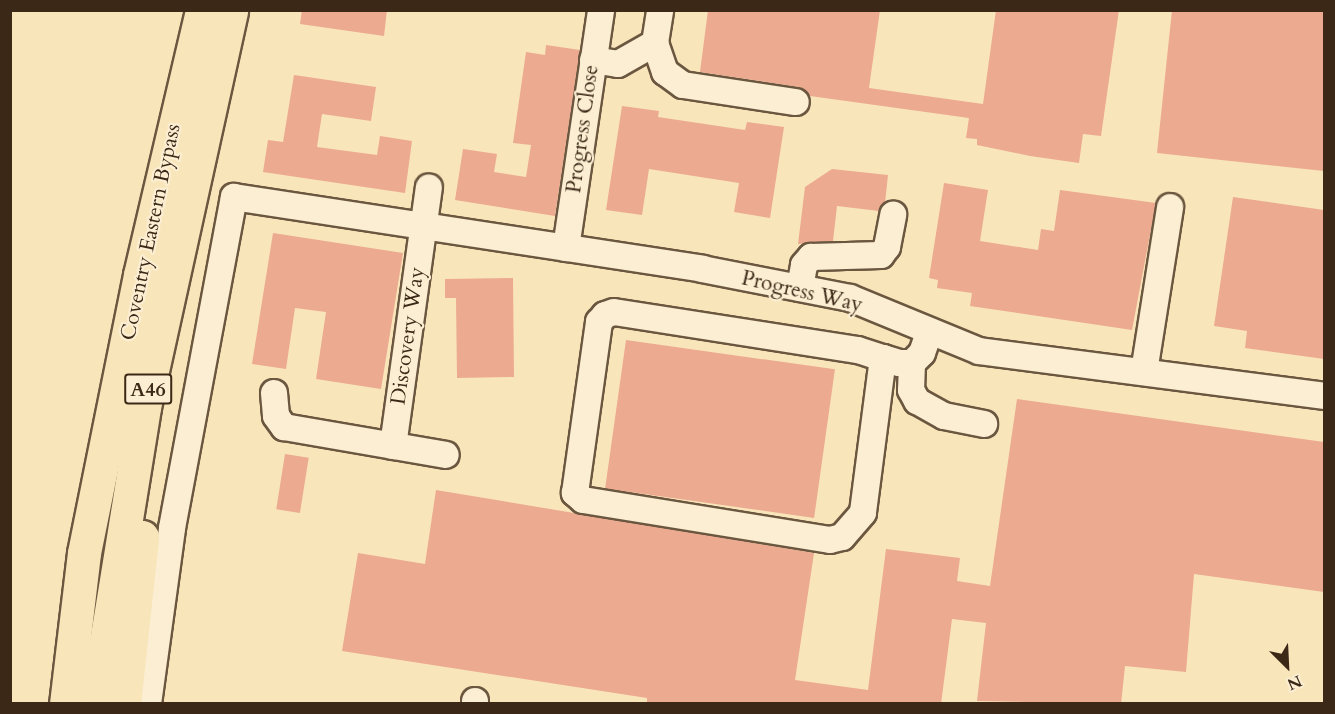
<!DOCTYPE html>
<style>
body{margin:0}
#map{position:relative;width:1335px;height:714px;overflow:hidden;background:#f9e5ba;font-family:Cardo,serif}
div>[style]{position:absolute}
.building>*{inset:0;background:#ecaa91;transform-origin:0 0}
.roads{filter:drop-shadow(2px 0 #6b5740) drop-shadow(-2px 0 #6b5740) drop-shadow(0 2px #6b5740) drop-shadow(0 -2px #6b5740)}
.minor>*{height:26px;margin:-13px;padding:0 13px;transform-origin:13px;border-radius:13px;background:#fbeed2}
.highway>*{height:33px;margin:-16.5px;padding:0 16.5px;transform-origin:16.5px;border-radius:16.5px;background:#f9e5ba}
span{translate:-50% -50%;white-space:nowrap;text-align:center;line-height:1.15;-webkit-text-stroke:4.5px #fbeed2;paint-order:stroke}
.shield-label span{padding:2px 4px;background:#fbeed2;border:2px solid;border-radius:4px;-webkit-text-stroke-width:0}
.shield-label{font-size:20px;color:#3c2817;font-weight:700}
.street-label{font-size:21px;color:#3c2817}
.frame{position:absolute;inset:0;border:12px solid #3c2817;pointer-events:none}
.north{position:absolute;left:1257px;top:636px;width:60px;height:60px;-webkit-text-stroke:4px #fbeed2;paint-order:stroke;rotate:156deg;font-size:16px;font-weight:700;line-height:24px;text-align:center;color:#3c2817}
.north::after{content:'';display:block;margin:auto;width:21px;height:27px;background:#3c2817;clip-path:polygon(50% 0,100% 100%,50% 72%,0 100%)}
</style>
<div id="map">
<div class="building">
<div style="clip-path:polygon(302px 10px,387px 10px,384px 36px,300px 24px)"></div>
<div style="clip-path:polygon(708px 10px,880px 10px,869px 88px,983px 104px,996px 10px,1119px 10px,1101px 136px,1083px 134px,1079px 163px,1030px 156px,977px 145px,977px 139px,966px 138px,969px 118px,810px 96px,798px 87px,700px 72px)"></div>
<div style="clip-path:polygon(1172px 10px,1324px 12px,1324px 171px,1157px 153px)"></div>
<div style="clip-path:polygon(546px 45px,580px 50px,555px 216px,455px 200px,463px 149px,497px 154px,494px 172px,526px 177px,531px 145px,513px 143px,526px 52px,545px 55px)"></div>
<div style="clip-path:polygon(294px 75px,376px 87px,371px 121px,322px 114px,317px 147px,377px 155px,380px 136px,412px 141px,405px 193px,263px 172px,268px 140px,283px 142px)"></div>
<div style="clip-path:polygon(622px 106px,659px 111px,658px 117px,745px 130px,747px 122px,784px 127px,770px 218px,734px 212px,739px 183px,649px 169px,642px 215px,606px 210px)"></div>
<div style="clip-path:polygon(832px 169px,888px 175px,885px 203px,879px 211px,837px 206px,833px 241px,798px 244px,805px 187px)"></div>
<div style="clip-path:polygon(944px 183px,988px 190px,980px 241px,1038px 250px,1041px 229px,1054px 231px,1060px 190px,1156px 203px,1132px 330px,970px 306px,972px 293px,937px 288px,938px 280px,929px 278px)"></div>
<div style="clip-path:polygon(1233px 197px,1324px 210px,1324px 359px,1245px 348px,1247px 331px,1214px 326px)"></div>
<div style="clip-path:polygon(273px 233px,403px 253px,381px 389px,316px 379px,326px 312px,295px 308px,286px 369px,252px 364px)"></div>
<div style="clip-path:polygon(513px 278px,514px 377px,457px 378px,456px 298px,445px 298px,445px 279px)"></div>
<div style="left:626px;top:340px;width:211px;height:150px;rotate:8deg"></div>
<div style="clip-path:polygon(1017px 399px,1324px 442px,1324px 592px,1194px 574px,1186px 672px,1125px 666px,1121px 704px,977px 701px,986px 623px,952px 619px,941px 704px,647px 704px,647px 698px,342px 651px,358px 553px,425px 564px,436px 490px,814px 553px,795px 680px,868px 690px,886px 549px,960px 558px,957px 581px,990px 586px)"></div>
<div style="left:285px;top:454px;width:24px;height:56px;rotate:9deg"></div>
</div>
<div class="roads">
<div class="minor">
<div style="left:655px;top:43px;width:31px;rotate:71deg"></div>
<div style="left:665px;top:72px;width:22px;rotate:36deg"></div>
<div style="left:683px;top:85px;width:114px;rotate:8.6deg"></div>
<div style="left:593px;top:60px;width:25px;rotate:9deg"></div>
<div style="left:618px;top:64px;width:43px;rotate:-29.6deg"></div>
<div style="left:655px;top:43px;width:33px;rotate:-81deg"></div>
<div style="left:566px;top:248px;width:241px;rotate:-81.6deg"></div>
<div style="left:800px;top:288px;width:23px;rotate:-80deg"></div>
<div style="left:804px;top:265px;width:11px;rotate:-49deg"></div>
<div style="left:811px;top:257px;width:70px;rotate:-1.6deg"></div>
<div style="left:881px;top:255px;width:10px;rotate:-53deg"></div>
<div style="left:887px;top:247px;width:33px;rotate:-79deg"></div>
<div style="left:883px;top:358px;width:156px;rotate:97.4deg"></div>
<div style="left:863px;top:513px;width:32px;rotate:131deg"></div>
<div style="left:842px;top:537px;width:12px;rotate:166deg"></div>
<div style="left:830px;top:540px;width:250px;rotate:-170.8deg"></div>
<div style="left:583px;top:500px;width:11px;rotate:-139deg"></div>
<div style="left:575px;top:493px;width:173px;rotate:-82deg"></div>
<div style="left:599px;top:322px;width:9px;rotate:-49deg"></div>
<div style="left:605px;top:315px;width:9px;rotate:-18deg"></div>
<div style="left:614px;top:312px;width:247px;rotate:8.9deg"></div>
<div style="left:858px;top:350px;width:26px;rotate:18deg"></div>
<div style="left:883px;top:358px;width:17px;rotate:17deg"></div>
<div style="left:899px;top:363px;width:13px"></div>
<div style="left:912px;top:363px;width:14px;rotate:-45deg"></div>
<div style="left:922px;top:353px;width:21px;rotate:-71deg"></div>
<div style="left:912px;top:363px;width:27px;rotate:92deg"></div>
<div style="left:911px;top:390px;width:13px;rotate:61deg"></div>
<div style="left:917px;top:401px;width:31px;rotate:29deg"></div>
<div style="left:944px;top:416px;width:41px;rotate:11.3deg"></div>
<div style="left:1144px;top:372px;width:167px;rotate:-81deg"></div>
<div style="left:274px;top:393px;width:23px;rotate:85deg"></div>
<div style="left:276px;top:416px;width:14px;rotate:54deg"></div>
<div style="left:284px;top:427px;width:164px;rotate:9.8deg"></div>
<div style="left:393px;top:446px;width:261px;rotate:-82.1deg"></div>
<div style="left:148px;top:704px;width:178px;rotate:-82.2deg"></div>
<div style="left:172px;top:528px;width:337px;rotate:-79.4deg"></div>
<div style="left:234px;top:197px;width:474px;rotate:8.7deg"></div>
<div style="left:702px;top:269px;width:151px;rotate:11.1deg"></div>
<div style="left:850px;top:298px;width:139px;rotate:22.3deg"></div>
<div style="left:979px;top:351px;width:348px;rotate:7.4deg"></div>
<div style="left:475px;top:704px;width:3px;rotate:-90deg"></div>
</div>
<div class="highway">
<div style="left:66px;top:704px;width:152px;rotate:-83.2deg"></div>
<div style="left:84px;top:553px;width:284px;rotate:-78.6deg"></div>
<div style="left:140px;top:275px;width:272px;rotate:-76.8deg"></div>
<div style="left:96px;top:704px;width:301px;rotate:-80.8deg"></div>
<div style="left:144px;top:407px;width:406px;rotate:-77.6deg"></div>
<div style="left:124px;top:704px;width:168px;rotate:-83.8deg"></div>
</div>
</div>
<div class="shield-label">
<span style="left:148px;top:389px">A46</span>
</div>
<div class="street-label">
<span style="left:583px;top:129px;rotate:-82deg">Progress Close</span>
<span style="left:151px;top:232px;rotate:-78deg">Coventry Eastern Bypass</span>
<span style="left:802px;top:292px;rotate:13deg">Progress Way</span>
<span style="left:408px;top:336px;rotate:-82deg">Discovery Way</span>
</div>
<div class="frame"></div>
<div class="north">N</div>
</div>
